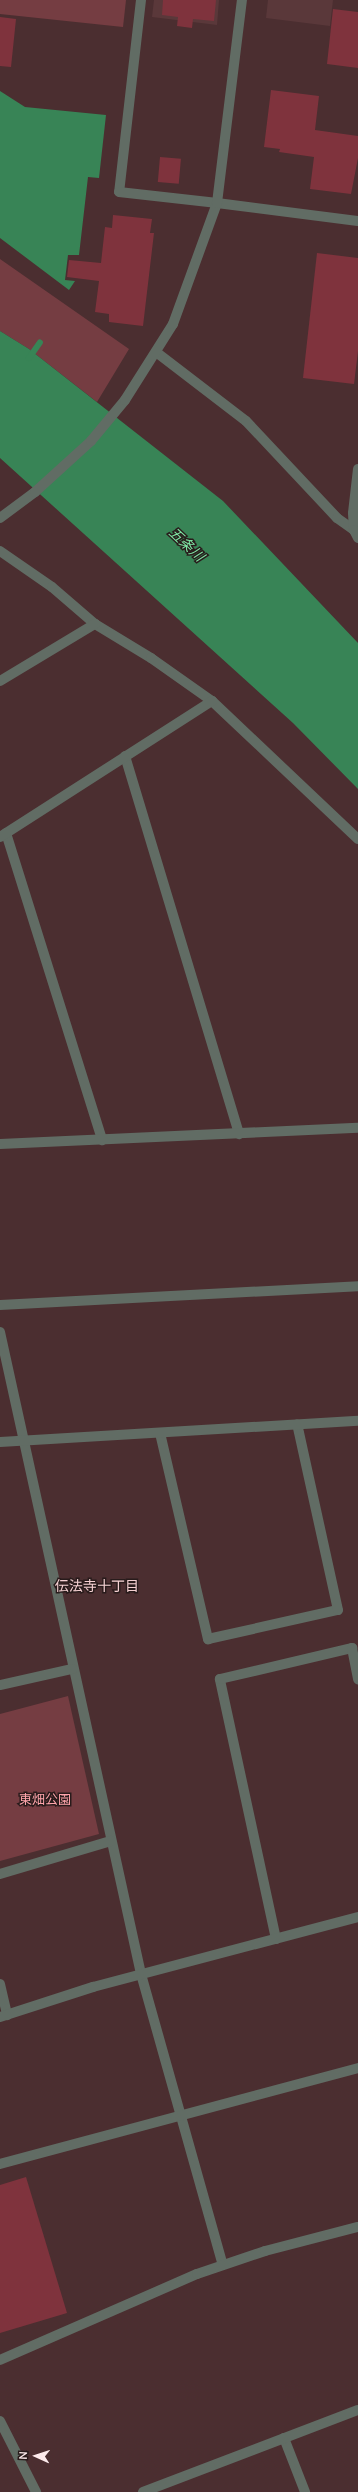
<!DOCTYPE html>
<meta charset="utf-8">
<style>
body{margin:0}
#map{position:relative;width:358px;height:2492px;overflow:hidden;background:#4b2e30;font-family:"Nunito Sans","Noto Sans JP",sans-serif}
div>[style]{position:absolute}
.built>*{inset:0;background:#5a383a}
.green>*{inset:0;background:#753d42}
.water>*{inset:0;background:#388456}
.stream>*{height:6px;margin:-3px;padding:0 3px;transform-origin:3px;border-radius:3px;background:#388456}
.building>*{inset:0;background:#7f333d;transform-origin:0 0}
.minor>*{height:10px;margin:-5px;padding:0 5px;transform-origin:5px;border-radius:5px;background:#616c64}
.tertiary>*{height:10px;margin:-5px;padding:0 5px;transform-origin:5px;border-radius:5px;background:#616c64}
span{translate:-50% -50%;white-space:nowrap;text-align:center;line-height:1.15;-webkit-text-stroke:3px #281b1b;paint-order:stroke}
.park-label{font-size:13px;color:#fea4ab}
.water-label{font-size:14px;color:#7ee5a4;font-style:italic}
.neighbourhood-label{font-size:14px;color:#f5d0d2}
.north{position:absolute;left:16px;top:2436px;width:40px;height:40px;-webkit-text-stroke:3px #281b1b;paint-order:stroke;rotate:273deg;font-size:11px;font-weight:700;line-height:16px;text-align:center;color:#fdeaeb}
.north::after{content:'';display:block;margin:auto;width:14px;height:18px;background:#fdeaeb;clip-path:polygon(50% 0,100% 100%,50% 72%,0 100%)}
</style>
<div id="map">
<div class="built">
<div style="clip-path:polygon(154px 0,219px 0,217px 25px,152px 17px)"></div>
<div style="clip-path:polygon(268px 0,333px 0,330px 26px,266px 18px)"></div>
</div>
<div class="green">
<div style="clip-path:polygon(0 0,126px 0,123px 27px,0 14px)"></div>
<div style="clip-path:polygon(0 259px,129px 349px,97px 402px,29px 349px,0 331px)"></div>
<div style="clip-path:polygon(68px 1696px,99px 1834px,0 1861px,0 1714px)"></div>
</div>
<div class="water">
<div style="clip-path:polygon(0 91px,25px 107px,106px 115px,99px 178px,88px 177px,79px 255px,68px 255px,65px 280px,75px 281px,69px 290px,0 238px)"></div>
<div style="clip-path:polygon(0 331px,29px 349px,223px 501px,358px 643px,358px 789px,293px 723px,0 458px)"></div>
</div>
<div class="stream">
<div style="left:29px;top:358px;width:19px;rotate:-55deg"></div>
</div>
<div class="building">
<div style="clip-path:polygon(163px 0,216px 0,214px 21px,193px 19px,192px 28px,177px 26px,178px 17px,162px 15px)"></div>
<div style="clip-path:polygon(333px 9px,358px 12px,358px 68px,327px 64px)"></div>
<div style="clip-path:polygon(0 17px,16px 19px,11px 67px,0 66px)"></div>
<div style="clip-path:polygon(271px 90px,319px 96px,315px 130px,358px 136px,358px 158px,351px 194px,310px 189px,314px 157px,279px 152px,280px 149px,264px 147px)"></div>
<div style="left:160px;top:157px;width:21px;height:25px;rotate:5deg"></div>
<div style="clip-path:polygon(113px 215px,152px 219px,150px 233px,154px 233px,143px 326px,109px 322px,109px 314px,95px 312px,99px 281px,67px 277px,69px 260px,101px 263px,105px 227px,112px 228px)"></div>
<div style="clip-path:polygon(317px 253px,358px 258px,358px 351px,354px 384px,303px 378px)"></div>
<div style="clip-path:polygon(26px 2177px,67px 2313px,0 2333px,0 2185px)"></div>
</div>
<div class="minor">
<div style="left:141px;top:0;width:193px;rotate:96.5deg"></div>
<div style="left:119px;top:192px;width:99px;rotate:6.4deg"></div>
<div style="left:156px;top:352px;width:113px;rotate:37.5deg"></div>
<div style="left:246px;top:421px;width:133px;rotate:46.8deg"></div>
<div style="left:337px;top:518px;width:21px;rotate:35deg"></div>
<div style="left:0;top:551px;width:63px;rotate:34.7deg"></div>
<div style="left:52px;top:587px;width:57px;rotate:40.7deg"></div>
<div style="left:95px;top:624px;width:66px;rotate:31.3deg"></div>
<div style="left:151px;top:658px;width:75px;rotate:35.2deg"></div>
<div style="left:212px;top:701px;width:201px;rotate:43.4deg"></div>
<div style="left:0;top:681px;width:111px;rotate:-31deg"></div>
<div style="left:125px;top:756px;width:395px;rotate:73.2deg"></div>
<div style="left:6px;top:833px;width:322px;rotate:72.6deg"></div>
<div style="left:0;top:837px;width:252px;rotate:-32.7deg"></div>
<div style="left:0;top:1144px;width:358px;rotate:-2.6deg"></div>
<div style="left:0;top:1305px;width:359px;rotate:-3deg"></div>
<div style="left:0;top:1332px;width:657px;rotate:77.61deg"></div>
<div style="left:141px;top:1974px;width:302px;rotate:74.3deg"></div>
<div style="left:160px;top:1433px;width:212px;rotate:76.9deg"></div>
<div style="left:208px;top:1639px;width:133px;rotate:-12.6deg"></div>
<div style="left:338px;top:1610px;width:190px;rotate:-102.4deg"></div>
<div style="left:0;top:1442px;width:359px;rotate:-3.4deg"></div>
<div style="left:0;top:1685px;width:74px;rotate:-12.5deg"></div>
<div style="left:0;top:1874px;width:116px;rotate:-16.6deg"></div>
<div style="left:276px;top:1939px;width:266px;rotate:-102.2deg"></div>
<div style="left:220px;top:1679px;width:136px;rotate:-13.2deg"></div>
<div style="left:352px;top:1648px;width:32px;rotate:79deg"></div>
<div style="left:0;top:1984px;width:32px;rotate:77deg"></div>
<div style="left:0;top:2017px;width:98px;rotate:-17.9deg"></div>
<div style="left:93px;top:1987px;width:274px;rotate:-14.8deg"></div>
<div style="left:0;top:2164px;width:371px;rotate:-15deg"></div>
<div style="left:0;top:2360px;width:215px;rotate:-23.6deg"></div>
<div style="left:197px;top:2274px;width:72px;rotate:-18.7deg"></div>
<div style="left:265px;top:2251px;width:96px;rotate:-14.5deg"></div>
<div style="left:0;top:2421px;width:80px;rotate:63.1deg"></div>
<div style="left:284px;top:2438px;width:58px;rotate:68.7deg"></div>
<div style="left:143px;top:2492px;width:230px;rotate:-20.9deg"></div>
</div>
<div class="tertiary">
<div style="left:217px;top:203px;width:142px;rotate:7.3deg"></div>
<div style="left:358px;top:469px;width:44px;rotate:96.5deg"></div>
<div style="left:353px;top:513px;width:17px;rotate:87deg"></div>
<div style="left:354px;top:530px;width:9px;rotate:63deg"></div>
<div style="left:0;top:518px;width:44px;rotate:-36.6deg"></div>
<div style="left:35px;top:492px;width:76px;rotate:-42.3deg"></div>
<div style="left:91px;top:441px;width:53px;rotate:-50.3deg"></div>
<div style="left:125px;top:400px;width:90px;rotate:-57.7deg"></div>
<div style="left:173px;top:324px;width:129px;rotate:-70deg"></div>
<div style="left:217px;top:203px;width:205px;rotate:-83deg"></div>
</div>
<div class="park-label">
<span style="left:45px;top:1800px">東畑公園</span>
</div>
<div class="water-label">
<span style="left:186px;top:545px;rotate:43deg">五条川</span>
</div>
<div class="neighbourhood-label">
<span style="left:97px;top:1587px">伝法寺十丁目</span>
</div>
<div class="north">N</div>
</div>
